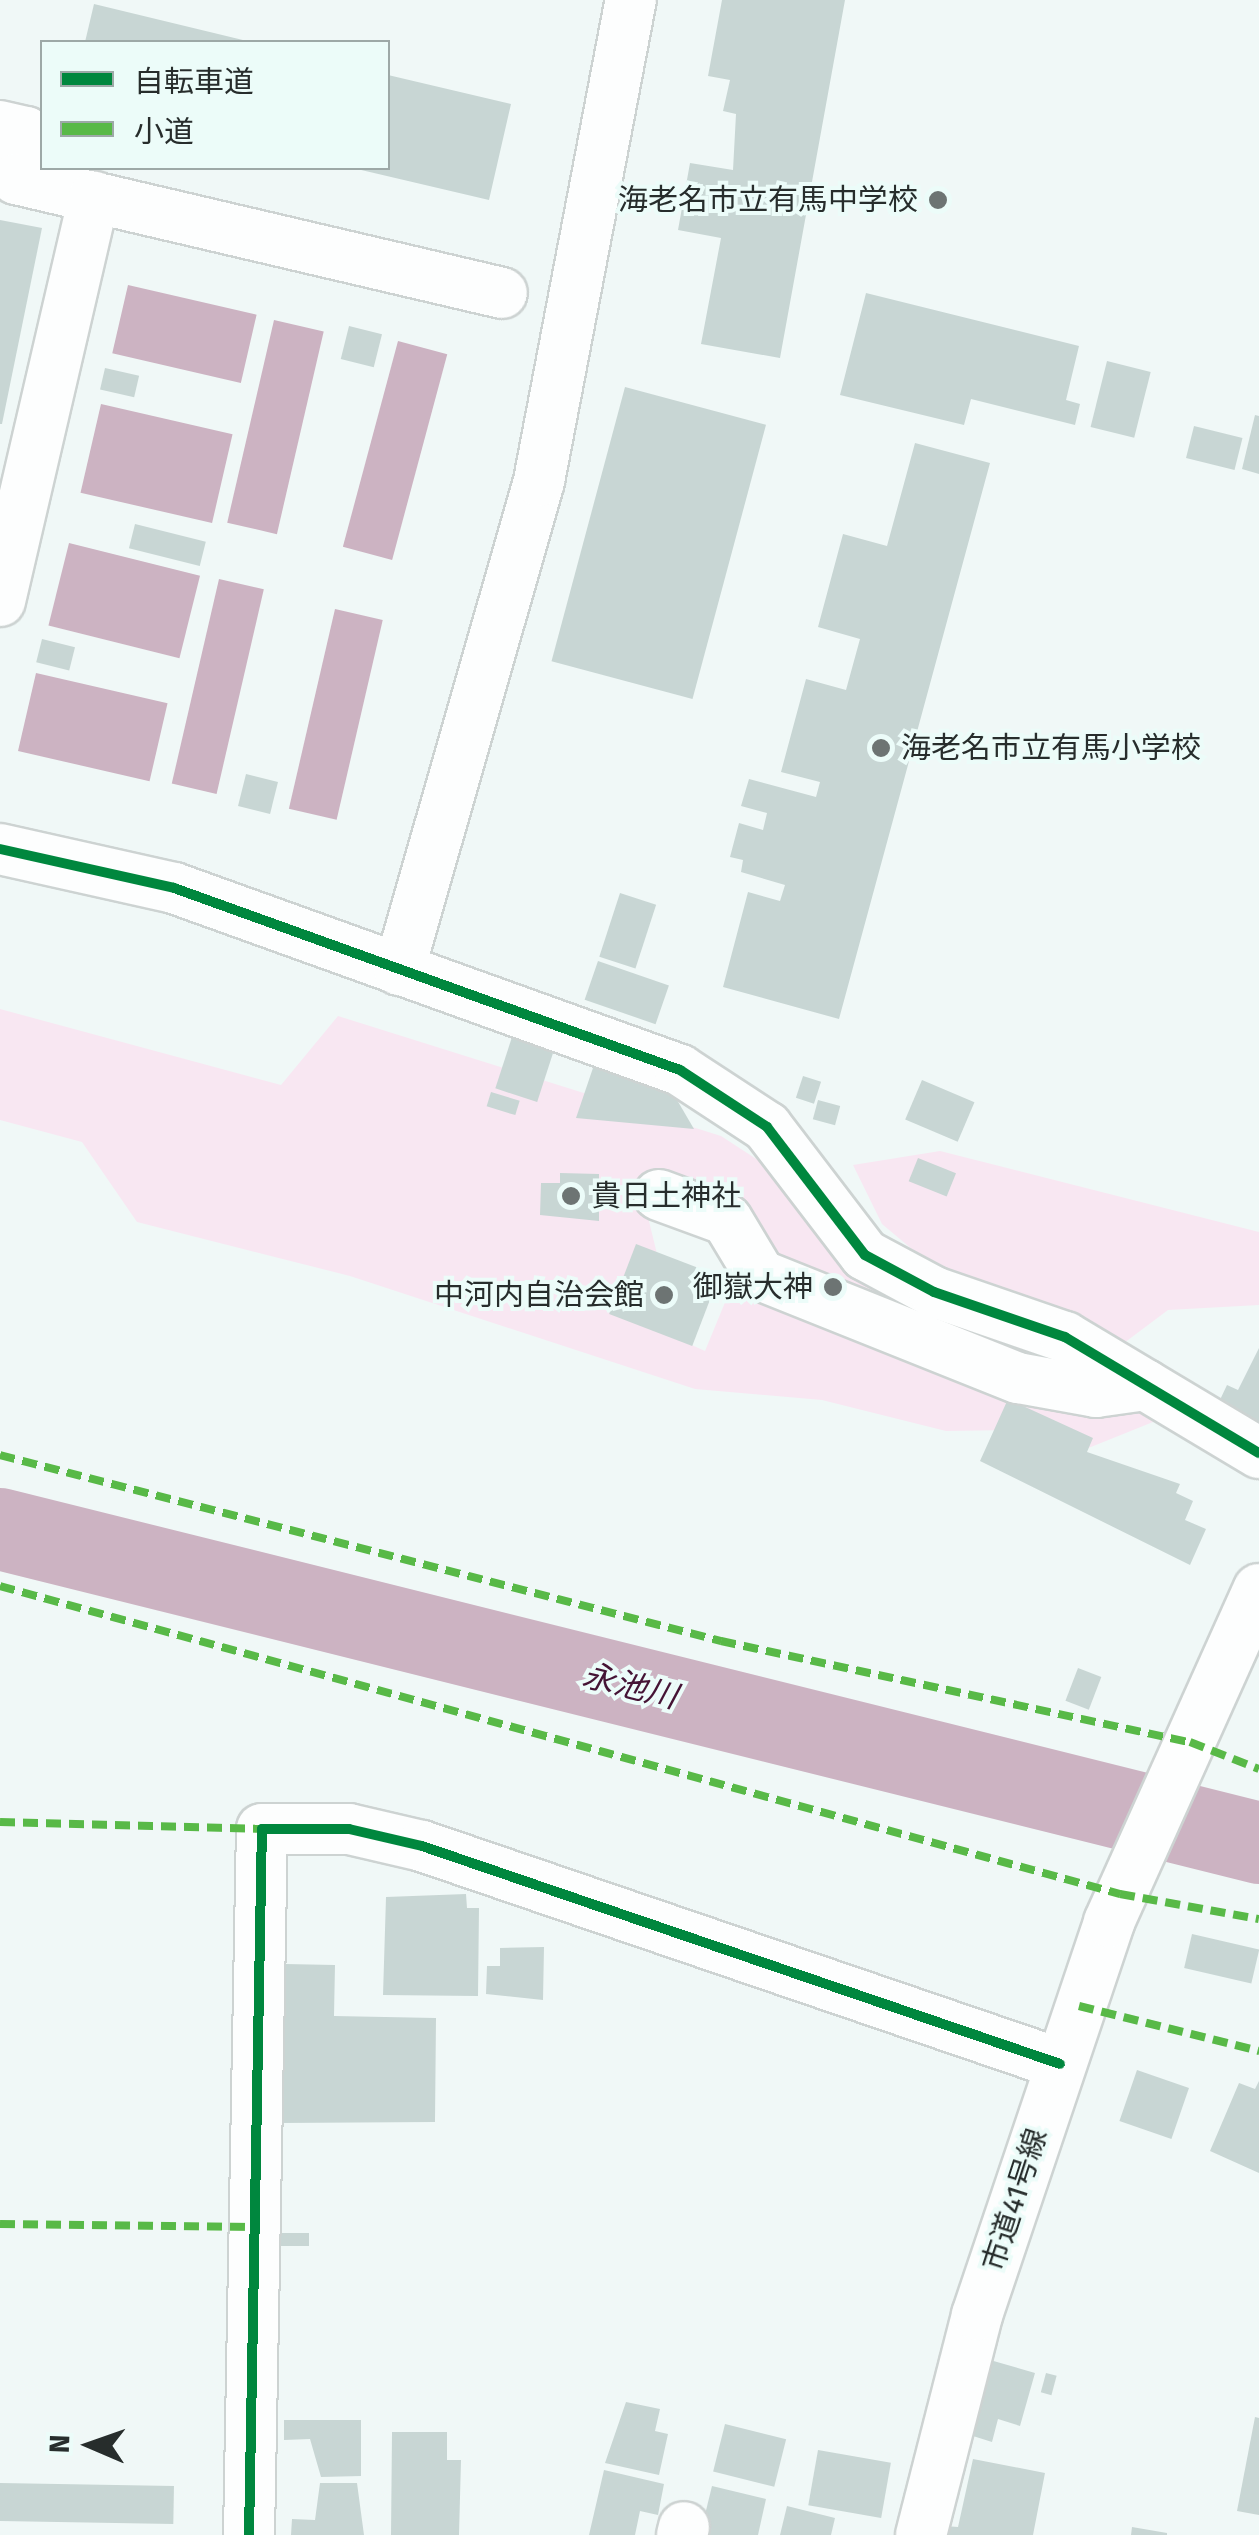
<!DOCTYPE html>
<meta charset="utf-8">
<style>
body{margin:0}
#map{position:relative;width:1259px;height:2535px;overflow:hidden;background:#f0f8f7;font-family:"Fira Sans","Noto Sans JP",sans-serif}
div>[style]{position:absolute}
.green>*{inset:0;background:#f8e7f2}
.water>*{inset:0;background:#ccb3c2;transform-origin:0 0}
.river>*{height:82px;margin:-41px;padding:0 41px;transform-origin:41px;border-radius:41px;background:#ccb3c2}
.building>*{inset:0;background:#c8d6d4;transform-origin:0 0}
.roads{filter:drop-shadow(2px 0 #cdd3d2) drop-shadow(-2px 0 #cdd3d2) drop-shadow(0 2px #cdd3d2) drop-shadow(0 -2px #cdd3d2)}
.minor>*{height:50px;margin:-25px;padding:0 25px;transform-origin:25px;border-radius:25px;background:#fdfefe}
.quiet>*{height:8px;margin-top:-4px;transform-origin:0;background:repeating-linear-gradient(90deg,#58b947 0 15px,transparent 0 23px)}
.cycleway>*{height:10px;margin:-5px;padding:0 5px;transform-origin:5px;border-radius:5px;background:#00873e}
.dots>*{width:28px;height:28px;translate:-50% -50%;box-sizing:border-box;border:5px solid #ecfcf9;border-radius:50%}
span{translate:-50% -50%;white-space:nowrap;text-align:center;line-height:1.15;-webkit-text-stroke:8px #ecfcf9;paint-order:stroke}
.poi-label{font-size:30px;color:#272d2c}
.right{translate:-100% -50%;text-align:right}
.left{translate:0 -50%;text-align:left}
.street-label{font-size:30px;color:#272d2c}
.water-label{font-size:32px;color:#451435;font-style:italic}
.legend{position:absolute;left:40px;top:40px;width:350px;height:130px;box-sizing:border-box;background:#ecfcf9;border:2px solid #9da9a7;margin:0;padding:12px 18px;list-style:none;font-size:30px;color:#272d2c}
.legend li{display:flex;align-items:center;gap:20px;height:50px}
.legend b{width:50px;border:2px solid #9da9a7}
.north{position:absolute;left:40px;top:2395px;width:100px;height:100px;-webkit-text-stroke:8px #ecfcf9;paint-order:stroke;rotate:272deg;font-size:28px;font-weight:700;line-height:40px;text-align:center;color:#272d2c}
.north::after{content:'';display:block;margin:auto;width:35px;height:45px;background:#272d2c;clip-path:polygon(50% 0,100% 100%,50% 72%,0 100%)}
</style>
<div id="map">
<div class="green">
<div style="clip-path:polygon(evenodd,0 1009px,281px 1085px,338px 1016px,721px 1136px,1158px 1420px,1081px 1451px,1012px 1430px,946px 1431px,822px 1400px,695px 1389px,350px 1276px,137px 1222px,82px 1142px,0 1120px,0 1009px,647px 1213px,725px 1243px,733px 1283px,705px 1351px,629px 1317px,658px 1258px,647px 1213px)"></div>
<div style="clip-path:polygon(940px 1151px,1259px 1232px,1259px 1305px,1168px 1310px,1120px 1346px,950px 1281px,882px 1224px,853px 1165px)"></div>
</div>
<div class="water">
<div style="left:128px;top:285px;width:132px;height:70px;rotate:13deg"></div>
<div style="left:274px;top:320px;width:51px;height:208px;rotate:13deg"></div>
<div style="left:398px;top:341px;width:51px;height:213px;rotate:15deg"></div>
<div style="left:101px;top:404px;width:135px;height:91px;rotate:13deg"></div>
<div style="left:69px;top:543px;width:135px;height:85px;rotate:14deg"></div>
<div style="left:219px;top:579px;width:46px;height:210px;rotate:13deg"></div>
<div style="left:335px;top:609px;width:49px;height:205px;rotate:13deg"></div>
<div style="left:36px;top:673px;width:135px;height:80px;rotate:13deg"></div>
</div>
<div class="river">
<div style="left:0;top:1529px;width:1298px;rotate:14deg"></div>
</div>
<div class="building">
<div style="clip-path:polygon(722px 0,845px 0,780px 358px,701px 344px,721px 238px,678px 230px,690px 163px,733px 170px,736px 114px,723px 111px,730px 80px,708px 76px)"></div>
<div style="clip-path:polygon(94px 4px,247px 41px,247px 42px,85px 42px)"></div>
<div style="clip-path:polygon(388px 75px,511px 104px,489px 200px,357px 169px,388px 168px)"></div>
<div style="clip-path:polygon(0 220px,42px 228px,2px 424px,0 424px)"></div>
<div style="clip-path:polygon(866px 293px,1079px 346px,1066px 400px,1080px 404px,1075px 425px,971px 399px,964px 425px,840px 395px)"></div>
<div style="left:349px;top:326px;width:34px;height:34px;rotate:14deg"></div>
<div style="left:1107px;top:361px;width:45px;height:68px;rotate:14deg"></div>
<div style="left:105px;top:368px;width:35px;height:22px;rotate:13deg"></div>
<div style="left:625px;top:387px;width:146px;height:284px;rotate:15deg"></div>
<div style="clip-path:polygon(1255px 415px,1259px 416px,1259px 474px,1242px 469px)"></div>
<div style="left:1194px;top:426px;width:50px;height:33px;rotate:14deg"></div>
<div style="clip-path:polygon(915px 443px,990px 463px,839px 1019px,723px 987px,748px 892px,780px 901px,785px 885px,741px 872px,743px 860px,730px 857px,739px 823px,763px 830px,767px 813px,741px 806px,749px 779px,816px 797px,820px 782px,781px 772px,806px 679px,846px 690px,860px 639px,818px 627px,843px 534px,887px 546px)"></div>
<div style="left:135px;top:524px;width:73px;height:25px;rotate:14deg"></div>
<div style="left:42px;top:639px;width:34px;height:24px;rotate:14deg"></div>
<div style="left:246px;top:774px;width:33px;height:33px;rotate:14deg"></div>
<div style="left:620px;top:893px;width:38px;height:67px;rotate:18deg"></div>
<div style="left:598px;top:961px;width:75px;height:41px;rotate:19deg"></div>
<div style="left:512px;top:1037px;width:44px;height:54px;rotate:18deg"></div>
<div style="clip-path:polygon(595px 1062px,663px 1076px,694px 1129px,576px 1118px)"></div>
<div style="left:803px;top:1076px;width:19px;height:23px;rotate:18deg"></div>
<div style="left:922px;top:1080px;width:57px;height:43px;rotate:23deg"></div>
<div style="left:491px;top:1092px;width:30px;height:15px;rotate:17deg"></div>
<div style="left:818px;top:1100px;width:23px;height:20px;rotate:15deg"></div>
<div style="left:918px;top:1158px;width:41px;height:25px;rotate:22deg"></div>
<div style="clip-path:polygon(560px 1173px,599px 1174px,599px 1221px,540px 1215px,541px 1183px,560px 1183px)"></div>
<div style="left:636px;top:1244px;width:89px;height:75px;rotate:21deg"></div>
<div style="clip-path:polygon(1259px 1348px,1259px 1424px,1218px 1404px,1227px 1385px,1238px 1390px)"></div>
<div style="clip-path:polygon(1008px 1399px,1093px 1438px,1087px 1452px,1180px 1484px,1176px 1493px,1193px 1501px,1185px 1520px,1206px 1529px,1190px 1565px,980px 1461px)"></div>
<div style="left:1078px;top:1668px;width:25px;height:35px;rotate:21deg"></div>
<div style="clip-path:polygon(466px 1894px,467px 1908px,479px 1908px,478px 1996px,383px 1995px,386px 1897px)"></div>
<div style="left:1192px;top:1934px;width:69px;height:35px;rotate:13deg"></div>
<div style="clip-path:polygon(544px 1947px,543px 2000px,486px 1994px,487px 1966px,500px 1966px,500px 1948px)"></div>
<div style="clip-path:polygon(285px 1964px,335px 1965px,334px 2016px,436px 2018px,435px 2122px,279px 2123px)"></div>
<div style="left:1137px;top:2070px;width:55px;height:54px;rotate:19deg"></div>
<div style="clip-path:polygon(1259px 2081px,1259px 2173px,1210px 2151px,1239px 2083px,1255px 2089px)"></div>
<div style="left:279px;top:2233px;width:30px;height:13px"></div>
<div style="clip-path:polygon(990px 2360px,1035px 2373px,1020px 2426px,998px 2419px,992px 2442px,973px 2436px)"></div>
<div style="left:1046px;top:2373px;width:11px;height:20px;rotate:15deg"></div>
<div style="clip-path:polygon(626px 2402px,660px 2409px,655px 2431px,668px 2434px,659px 2475px,605px 2463px)"></div>
<div style="clip-path:polygon(1255px 2417px,1259px 2418px,1259px 2515px,1237px 2511px)"></div>
<div style="clip-path:polygon(284px 2420px,361px 2420px,361px 2476px,321px 2477px,310px 2439px,284px 2440px)"></div>
<div style="left:725px;top:2424px;width:63px;height:49px;rotate:14deg"></div>
<div style="clip-path:polygon(392px 2432px,447px 2432px,447px 2460px,461px 2460px,459px 2535px,391px 2535px)"></div>
<div style="left:818px;top:2450px;width:74px;height:56px;rotate:10deg"></div>
<div style="clip-path:polygon(973px 2459px,1045px 2473px,1033px 2535px,944px 2535px,945px 2526px,958px 2527px)"></div>
<div style="clip-path:polygon(604px 2470px,664px 2484px,658px 2515px,640px 2511px,635px 2535px,589px 2535px)"></div>
<div style="left:0;top:2483px;width:174px;height:38px;rotate:1deg"></div>
<div style="clip-path:polygon(320px 2483px,357px 2483px,364px 2535px,291px 2535px,292px 2519px,315px 2520px)"></div>
<div style="clip-path:polygon(712px 2486px,766px 2499px,758px 2535px,700px 2535px)"></div>
<div style="clip-path:polygon(787px 2506px,835px 2518px,831px 2535px,780px 2535px)"></div>
<div style="clip-path:polygon(1132px 2527px,1167px 2533px,1167px 2535px,1131px 2535px)"></div>
</div>
<div class="roads">
<div class="minor">
<div style="left:0;top:126px;width:27px;rotate:13deg"></div>
<div style="left:26px;top:132px;width:48px;rotate:102deg"></div>
<div style="left:16px;top:179px;width:499px;rotate:13.2deg"></div>
<div style="left:0;top:601px;width:415px;rotate:-76.9deg"></div>
<div style="left:0;top:849px;width:178px;rotate:12.6deg"></div>
<div style="left:174px;top:888px;width:538px;rotate:19.78deg"></div>
<div style="left:680px;top:1070px;width:104px;rotate:33.2deg"></div>
<div style="left:767px;top:1127px;width:161px;rotate:52.6deg"></div>
<div style="left:865px;top:1255px;width:78px;rotate:28.2deg"></div>
<div style="left:934px;top:1292px;width:139px;rotate:19deg"></div>
<div style="left:1065px;top:1337px;width:226px;rotate:30.9deg"></div>
<div style="left:399px;top:970px;width:509px;rotate:-74.02deg"></div>
<div style="left:539px;top:481px;width:490px;rotate:-79.2deg"></div>
<div style="left:659px;top:1195px;width:72px;rotate:20.2deg"></div>
<div style="left:727px;top:1220px;width:64px;rotate:59deg"></div>
<div style="left:760px;top:1275px;width:278px;rotate:21.8deg"></div>
<div style="left:1018px;top:1378px;width:79px;rotate:10.2deg"></div>
<div style="left:1096px;top:1392px;width:50px;rotate:-8deg"></div>
<div style="left:249px;top:2535px;width:706px;rotate:-88.95deg"></div>
<div style="left:262px;top:1829px;width:87px"></div>
<div style="left:349px;top:1829px;width:75px;rotate:13.1deg"></div>
<div style="left:422px;top:1846px;width:674px;rotate:18.86deg"></div>
<div style="left:682px;top:2535px;width:8px;rotate:-76deg"></div>
<div style="left:921px;top:2535px;width:227px;rotate:-75.7deg"></div>
<div style="left:977px;top:2315px;width:415px;rotate:-71.4deg"></div>
<div style="left:1109px;top:1922px;width:365px;rotate:-65.8deg"></div>
</div>
</div>
<div class="quiet">
<div style="left:0;top:1455px;width:745px;rotate:14.47deg"></div>
<div style="left:721px;top:1641px;width:480px;rotate:12.2deg"></div>
<div style="left:1190px;top:1742px;width:74px;rotate:21.4deg"></div>
<div style="left:0;top:1586px;width:1162px;rotate:15.38deg"></div>
<div style="left:1120px;top:1894px;width:141px;rotate:10.2deg"></div>
<div style="left:0;top:1822px;width:262px;rotate:1.5deg"></div>
<div style="left:1079px;top:2006px;width:186px;rotate:14deg"></div>
<div style="left:0;top:2224px;width:255px;rotate:0.7deg"></div>
</div>
<div class="cycleway">
<div style="left:0;top:849px;width:178px;rotate:12.6deg"></div>
<div style="left:174px;top:888px;width:538px;rotate:19.78deg"></div>
<div style="left:680px;top:1070px;width:104px;rotate:33.2deg"></div>
<div style="left:767px;top:1127px;width:161px;rotate:52.6deg"></div>
<div style="left:865px;top:1255px;width:78px;rotate:28.2deg"></div>
<div style="left:934px;top:1292px;width:139px;rotate:19deg"></div>
<div style="left:1065px;top:1337px;width:226px;rotate:30.9deg"></div>
<div style="left:249px;top:2535px;width:706px;rotate:-88.95deg"></div>
<div style="left:262px;top:1829px;width:87px"></div>
<div style="left:349px;top:1829px;width:75px;rotate:13.1deg"></div>
<div style="left:422px;top:1846px;width:674px;rotate:18.86deg"></div>
</div>
<div class="dots">
<div style="left:938px;top:200px;background:#6d7473"></div>
<div style="left:881px;top:748px;background:#6d7473"></div>
<div style="left:571px;top:1196px;background:#6d7473"></div>
<div style="left:833px;top:1287px;background:#6d7473"></div>
<div style="left:664px;top:1295px;background:#6d7473"></div>
</div>
<div class="poi-label">
<span class="right" style="left:918px;top:200px">海老名市立有馬中学校</span>
<span class="left" style="left:901px;top:748px">海老名市立有馬小学校</span>
<span class="left" style="left:591px;top:1196px">貴日土神社</span>
<span class="right" style="left:813px;top:1287px">御嶽大神</span>
<span class="right" style="left:644px;top:1295px">中河内自治会館</span>
</div>
<div class="street-label">
<span style="left:1015px;top:2200px;rotate:-72deg">市道41号線</span>
</div>
<div class="water-label">
<span style="left:630px;top:1686px;rotate:14deg">永池川</span>
</div>
<ul class="legend">
<li><b style="height:12px;background:#00873e"></b>自転車道</li>
<li><b style="height:12px;background:#58b947"></b>小道</li>
</ul>
<div class="north">N</div>
</div>
